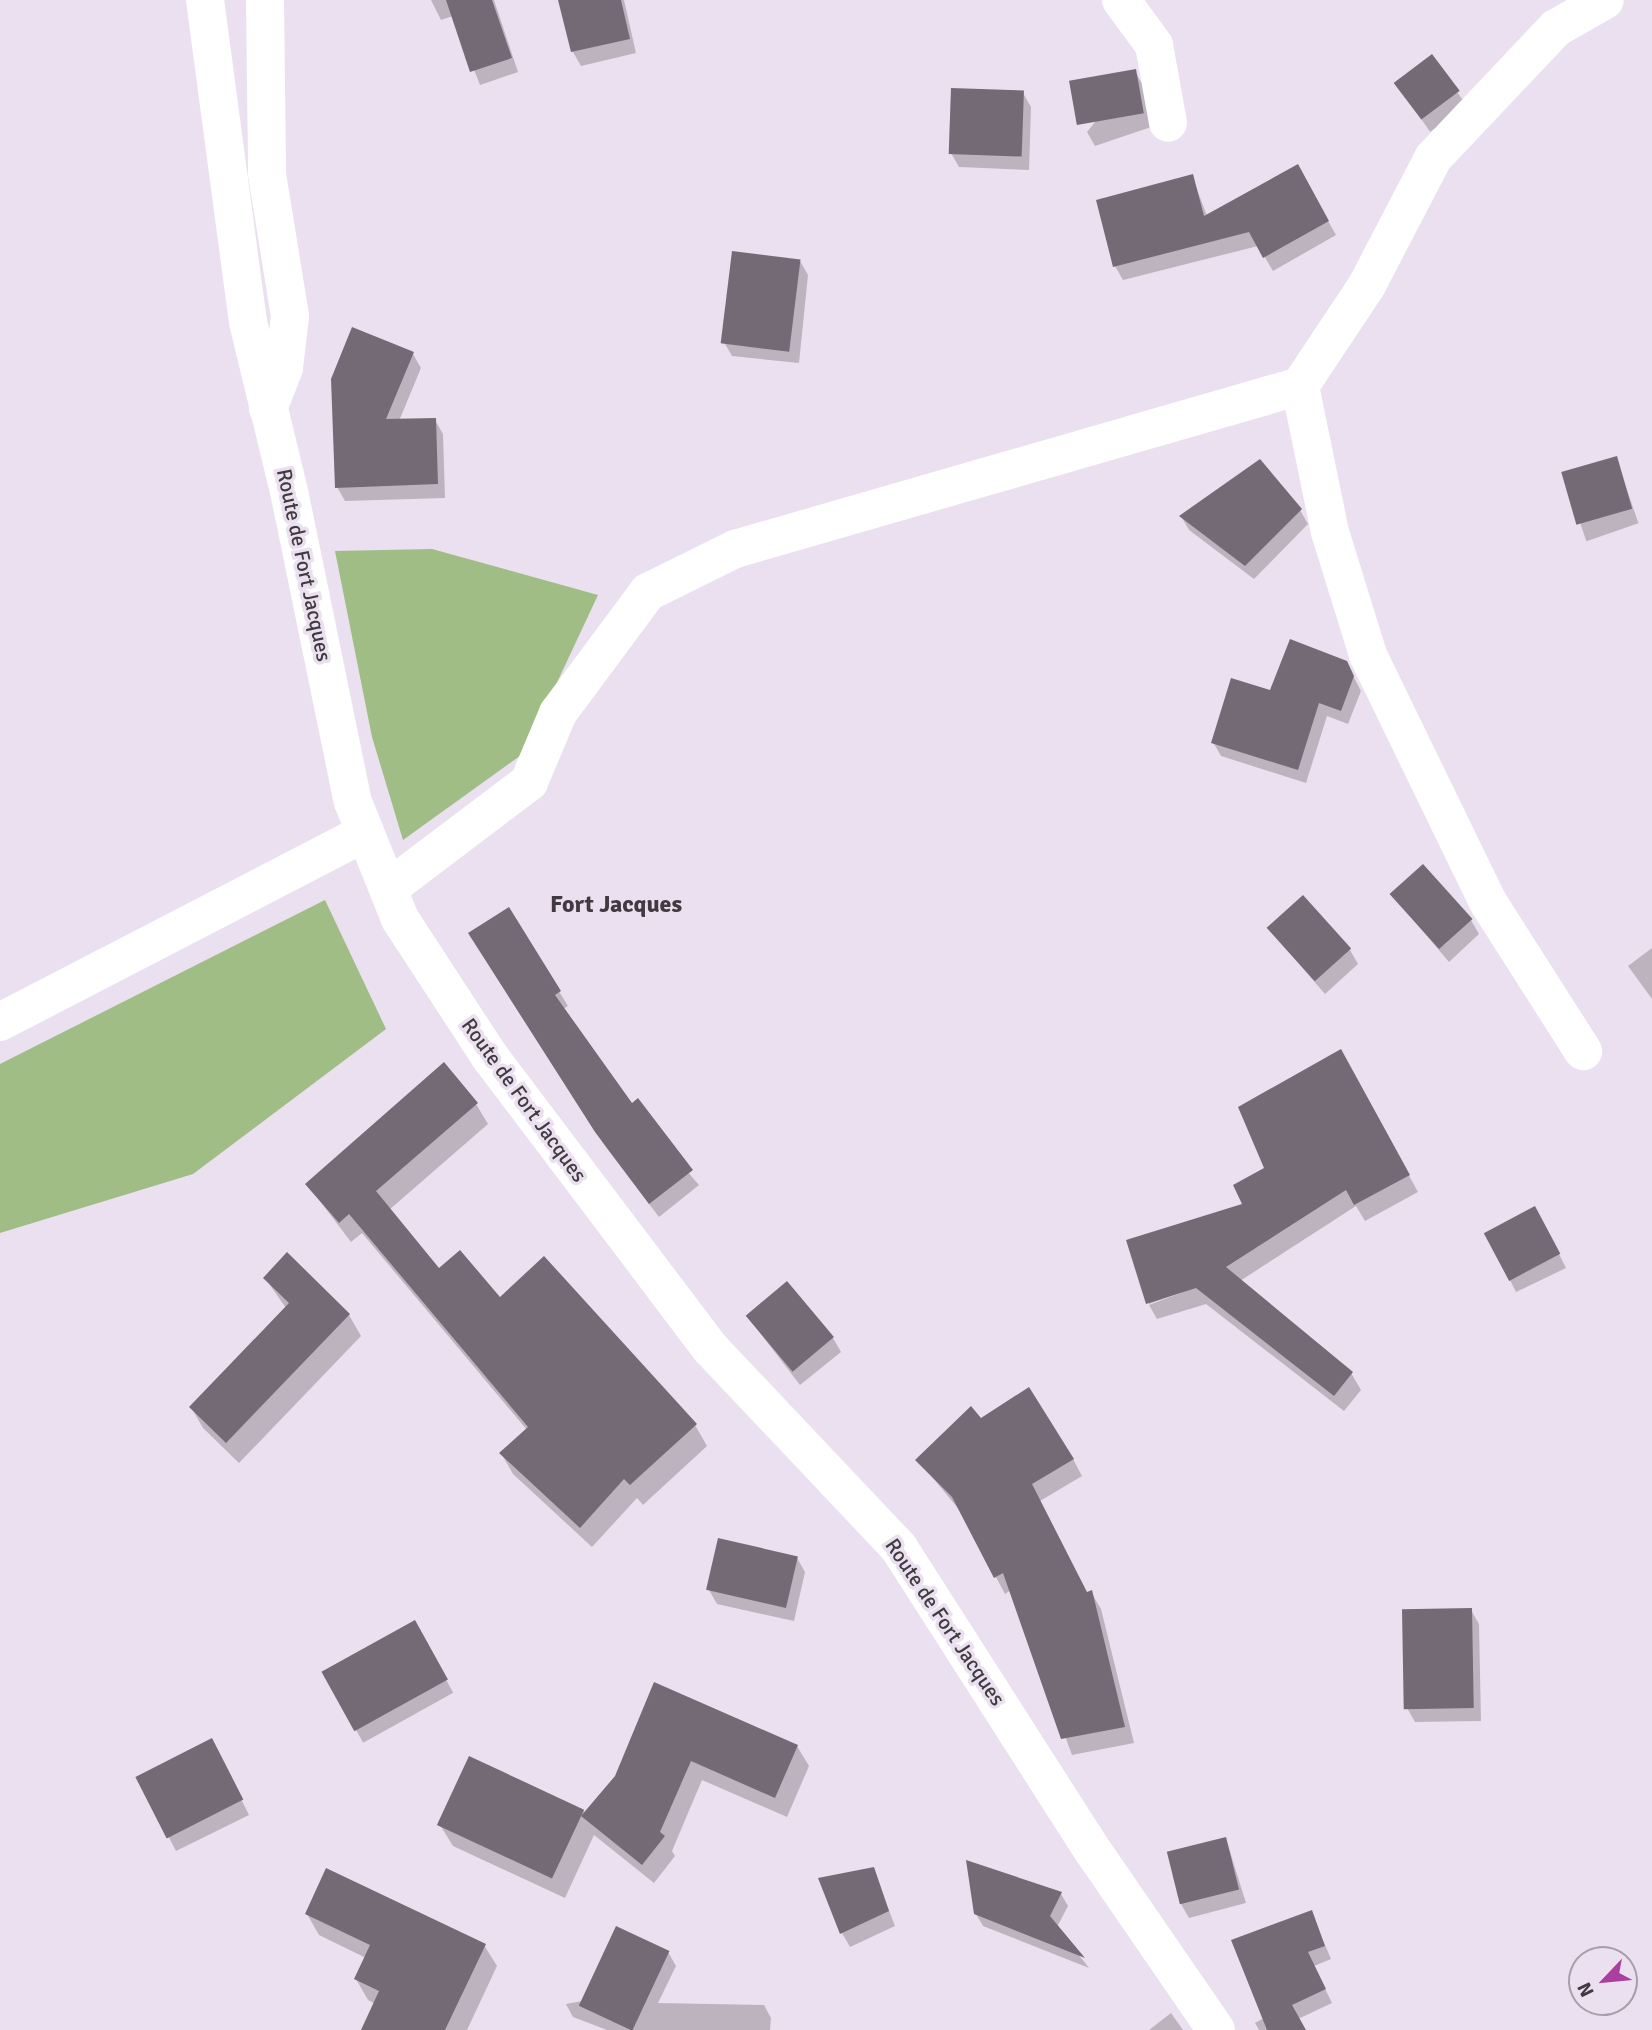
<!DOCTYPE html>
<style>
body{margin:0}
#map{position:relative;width:1652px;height:2030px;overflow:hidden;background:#ebe0ef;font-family:Signika,sans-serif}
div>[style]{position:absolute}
.green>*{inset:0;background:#9fbd84}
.shadow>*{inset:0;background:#0003;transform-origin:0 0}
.building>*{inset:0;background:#746a76;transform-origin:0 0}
.minor>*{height:38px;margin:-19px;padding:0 19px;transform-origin:19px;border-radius:19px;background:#fff}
span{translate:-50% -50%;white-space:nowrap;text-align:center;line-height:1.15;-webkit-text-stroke:7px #ebe0ef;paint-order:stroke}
.street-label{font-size:21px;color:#403b41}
.quarter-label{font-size:24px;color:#403b41;font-weight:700}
.north{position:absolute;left:1568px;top:1946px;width:70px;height:70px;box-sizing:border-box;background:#ebe0ef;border:2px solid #a79ea9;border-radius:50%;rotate:244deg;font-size:19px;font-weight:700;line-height:28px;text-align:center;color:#403b41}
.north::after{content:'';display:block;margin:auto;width:24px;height:32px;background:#ab3f9f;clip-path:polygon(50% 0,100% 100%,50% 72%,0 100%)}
</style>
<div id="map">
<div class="green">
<div style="clip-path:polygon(432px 549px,598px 595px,524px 753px,403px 840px,372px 737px,335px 551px)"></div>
<div style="clip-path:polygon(325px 900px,386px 1029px,193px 1174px,0 1233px,0 1064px)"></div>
</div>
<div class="shadow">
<div style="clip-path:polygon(431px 0,494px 0,518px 72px,480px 85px,453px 16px,441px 20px)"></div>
<div style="clip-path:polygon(560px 0,624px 0,636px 53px,581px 66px,573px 52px)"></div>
<div style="left:1432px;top:56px;width:61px;height:45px;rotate:55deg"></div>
<div style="clip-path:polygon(1135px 72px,1143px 85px,1151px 127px,1095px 146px,1087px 132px)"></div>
<div style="clip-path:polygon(1023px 93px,1031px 107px,1029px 170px,959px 167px,951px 153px)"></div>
<div style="clip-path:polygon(1297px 166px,1336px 235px,1273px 271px,1258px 246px,1123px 280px,1115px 266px,1192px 176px,1207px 216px)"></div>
<div style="clip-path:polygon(800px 261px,808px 275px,799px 363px,732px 356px,724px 342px)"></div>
<div style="clip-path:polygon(413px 354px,421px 368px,399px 421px,435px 420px,443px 434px,445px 498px,345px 501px,337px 487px)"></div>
<div style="left:1616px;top:458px;width:69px;height:55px;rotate:71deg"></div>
<div style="clip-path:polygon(1300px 510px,1308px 524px,1254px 579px,1189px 530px,1181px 516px)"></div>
<div style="clip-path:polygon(1346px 662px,1361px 691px,1348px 724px,1327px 716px,1306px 783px,1221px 756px,1213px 742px,1271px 692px)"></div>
<div style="clip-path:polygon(1392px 895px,1471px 920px,1479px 934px,1449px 962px)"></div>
<div style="clip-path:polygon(508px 909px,568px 1006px,563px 1009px,631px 1106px,699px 1185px,659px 1217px,605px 1146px,479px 947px)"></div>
<div style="clip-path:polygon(1269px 929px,1350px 950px,1358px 964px,1325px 994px)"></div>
<div style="clip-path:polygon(1652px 948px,1652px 999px,1628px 966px)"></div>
<div style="clip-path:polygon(1350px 1068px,1418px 1192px,1365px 1221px,1356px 1206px,1240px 1281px,1351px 1373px,1361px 1390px,1344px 1411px,1206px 1304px,1157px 1319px,1149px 1305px,1204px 1284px,1149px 1304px,1128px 1242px,1245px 1205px,1266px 1168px)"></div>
<div style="clip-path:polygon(476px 1104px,488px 1124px,389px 1210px,439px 1270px,499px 1300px,695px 1425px,707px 1446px,643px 1505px,637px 1498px,592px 1547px,513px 1474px,501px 1453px,527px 1430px,362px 1233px,351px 1242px,307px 1184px)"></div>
<div style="clip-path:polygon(1543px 1222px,1566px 1268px,1516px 1292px,1486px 1232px)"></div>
<div style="clip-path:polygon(265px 1278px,349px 1315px,361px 1336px,239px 1463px,203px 1428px,191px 1407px,286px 1308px)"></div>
<div style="clip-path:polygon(747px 1316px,833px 1338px,841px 1352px,800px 1385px)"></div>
<div style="clip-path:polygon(981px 1420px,1073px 1459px,1082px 1476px,1040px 1501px,1087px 1594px,1091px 1592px,1101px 1609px,1134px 1743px,1072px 1755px,1011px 1590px,1005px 1594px,961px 1512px,918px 1460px)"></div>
<div style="clip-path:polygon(797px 1558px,805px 1572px,794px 1621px,717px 1604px,709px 1590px)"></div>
<div style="clip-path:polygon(1471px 1610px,1479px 1624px,1481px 1721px,1415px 1722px,1407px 1708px)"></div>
<div style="left:414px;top:1622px;width:81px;height:103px;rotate:61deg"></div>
<div style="clip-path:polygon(655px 1685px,797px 1746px,809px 1766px,787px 1817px,702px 1780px,672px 1851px,675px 1856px,654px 1883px,594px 1835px,565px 1898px,453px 1846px,440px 1825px,583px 1810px,585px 1814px,616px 1777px)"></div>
<div style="clip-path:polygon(219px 1754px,249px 1815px,176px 1851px,138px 1777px)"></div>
<div style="clip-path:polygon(1226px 1839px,1246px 1903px,1189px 1918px,1181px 1904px,1169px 1853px)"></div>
<div style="clip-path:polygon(873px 1869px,895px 1926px,850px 1947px,842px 1933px)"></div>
<div style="clip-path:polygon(1061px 1894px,1068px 1906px,1057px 1927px,1089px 1968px,983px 1926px,976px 1914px)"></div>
<div style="clip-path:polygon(1311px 1912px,1331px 1959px,1314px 1966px,1332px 2003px,1298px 2019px,1304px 2030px,1259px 2030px,1255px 2023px,1264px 2018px)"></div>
<div style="clip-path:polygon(307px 1914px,484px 1945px,497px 1966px,467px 2030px,363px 2030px,375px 2004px,368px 2000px,356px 1979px,366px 1958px,319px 1935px)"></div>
<div style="clip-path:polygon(668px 1952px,676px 1966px,658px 2003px,764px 2005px,771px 2018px,770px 2030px,607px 2030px,573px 2017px,566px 2004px,582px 2001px)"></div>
<div style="clip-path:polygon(1171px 2013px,1183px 2030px,1149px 2030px)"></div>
</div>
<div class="building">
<div style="clip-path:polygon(446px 0,492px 0,512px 58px,470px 72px)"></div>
<div style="clip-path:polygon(558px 0,621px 0,630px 39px,571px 52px)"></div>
<div style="left:1432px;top:54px;width:46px;height:48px;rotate:53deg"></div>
<div style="left:1136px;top:69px;width:45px;height:68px;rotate:80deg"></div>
<div style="left:951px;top:88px;width:73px;height:66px;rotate:2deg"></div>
<div style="clip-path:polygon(1298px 164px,1329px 221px,1263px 258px,1249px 232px,1113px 267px,1096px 200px,1193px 174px,1204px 216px)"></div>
<div style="left:732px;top:251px;width:69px;height:93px;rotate:7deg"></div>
<div style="clip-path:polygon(352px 327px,414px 352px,386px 419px,436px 418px,438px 484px,335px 488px,331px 379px)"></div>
<div style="left:1617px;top:456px;width:55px;height:58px;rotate:74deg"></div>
<div style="clip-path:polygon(1260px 459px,1302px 509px,1245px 566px,1179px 516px)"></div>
<div style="clip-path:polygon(1290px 639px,1347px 661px,1354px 676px,1341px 711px,1319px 703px,1298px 770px,1211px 743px,1231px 678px,1270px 690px)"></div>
<div style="left:1423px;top:864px;width:74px;height:45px;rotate:48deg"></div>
<div style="left:1303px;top:895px;width:72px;height:49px;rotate:48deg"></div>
<div style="clip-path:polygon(509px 907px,561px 991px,555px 995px,632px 1103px,638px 1098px,693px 1170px,649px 1204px,595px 1132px,468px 933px)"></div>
<div style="clip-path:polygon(1341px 1049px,1410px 1175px,1354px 1205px,1346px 1190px,1226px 1267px,1353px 1372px,1334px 1396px,1196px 1288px,1146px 1304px,1126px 1240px,1242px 1204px,1233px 1185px,1264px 1168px,1238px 1107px)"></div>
<div style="clip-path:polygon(444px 1062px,478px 1103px,376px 1191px,439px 1268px,460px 1250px,500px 1297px,544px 1256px,697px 1424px,630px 1485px,624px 1479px,580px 1528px,499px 1453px,528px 1427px,349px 1214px,339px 1223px,305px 1184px)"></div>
<div style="left:1535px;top:1206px;width:54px;height:58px;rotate:62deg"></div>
<div style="clip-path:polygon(287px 1252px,350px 1314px,226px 1443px,189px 1407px,289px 1303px,263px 1278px)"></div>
<div style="left:787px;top:1281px;width:73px;height:54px;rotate:50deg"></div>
<div style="clip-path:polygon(1029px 1387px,1074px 1459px,1032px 1484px,1087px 1592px,1092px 1590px,1125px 1727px,1061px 1739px,1003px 1573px,994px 1578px,952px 1497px,915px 1460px,971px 1406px,981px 1418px)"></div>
<div style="left:718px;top:1538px;width:82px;height:53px;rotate:13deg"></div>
<div style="left:1472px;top:1608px;width:100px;height:70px;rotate:89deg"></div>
<div style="left:415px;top:1620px;width:68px;height:107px;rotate:61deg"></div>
<div style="clip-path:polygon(654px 1682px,798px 1745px,775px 1798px,691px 1761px,660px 1832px,665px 1836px,642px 1865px,581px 1816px,615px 1776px)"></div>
<div style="left:212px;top:1738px;width:69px;height:86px;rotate:63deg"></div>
<div style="left:469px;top:1756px;width:127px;height:76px;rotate:25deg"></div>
<div style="left:1226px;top:1837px;width:54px;height:61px;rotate:76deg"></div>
<div style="clip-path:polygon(966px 1860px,1062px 1892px,1050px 1916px,1085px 1958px,974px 1914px)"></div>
<div style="clip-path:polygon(874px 1867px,889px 1911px,840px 1934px,818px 1878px)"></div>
<div style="clip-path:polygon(326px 1868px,486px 1944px,445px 2030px,361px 2030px,379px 1991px,354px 1979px,370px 1945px,305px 1914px)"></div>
<div style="clip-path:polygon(1312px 1910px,1325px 1946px,1308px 1952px,1326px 1989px,1292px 2005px,1306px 2030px,1267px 2030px,1231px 1940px)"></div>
<div style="left:616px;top:1926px;width:59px;height:88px;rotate:25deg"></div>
</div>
<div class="minor">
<div style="left:205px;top:0;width:325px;rotate:82.4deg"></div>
<div style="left:248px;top:322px;width:179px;rotate:76.4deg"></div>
<div style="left:290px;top:496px;width:312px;rotate:78.4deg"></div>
<div style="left:353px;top:802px;width:126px;rotate:68.1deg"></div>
<div style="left:400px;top:919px;width:165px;rotate:56.9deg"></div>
<div style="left:490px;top:1057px;width:366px;rotate:52.9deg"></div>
<div style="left:711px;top:1349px;width:274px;rotate:46.6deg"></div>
<div style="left:899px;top:1548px;width:360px;rotate:57.4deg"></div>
<div style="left:1093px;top:1851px;width:217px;rotate:55.5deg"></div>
<div style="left:265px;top:0;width:174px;rotate:89.3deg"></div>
<div style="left:267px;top:174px;width:144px;rotate:80.8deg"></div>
<div style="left:290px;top:316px;width:52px;rotate:96.6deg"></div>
<div style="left:284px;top:368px;width:44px;rotate:111.3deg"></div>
<div style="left:1121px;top:0;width:56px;rotate:53.7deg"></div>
<div style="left:1154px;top:45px;width:79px;rotate:79.8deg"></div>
<div style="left:1300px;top:386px;width:149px;rotate:78.4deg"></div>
<div style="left:1330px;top:532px;width:129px;rotate:72.8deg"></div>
<div style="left:1368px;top:655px;width:275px;rotate:64.1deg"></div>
<div style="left:1488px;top:902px;width:177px;rotate:57.5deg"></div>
<div style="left:389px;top:888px;width:176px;rotate:-37.1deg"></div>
<div style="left:529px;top:782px;width:75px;rotate:-67.2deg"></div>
<div style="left:558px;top:713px;width:151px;rotate:-53.4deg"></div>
<div style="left:648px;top:592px;width:97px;rotate:-26.3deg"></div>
<div style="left:735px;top:549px;width:588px;rotate:-16.09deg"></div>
<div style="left:1300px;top:386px;width:121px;rotate:-56.4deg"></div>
<div style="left:1367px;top:285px;width:143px;rotate:-62.5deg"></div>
<div style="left:1433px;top:158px;width:179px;rotate:-46.6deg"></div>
<div style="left:1556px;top:28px;width:56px;rotate:-29.7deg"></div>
<div style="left:0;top:1022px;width:411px;rotate:-27.4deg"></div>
</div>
<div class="street-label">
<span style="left:304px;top:565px;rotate:78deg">Route de Fort Jacques</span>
<span style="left:524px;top:1100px;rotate:54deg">Route de Fort Jacques</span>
<span style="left:945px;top:1622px;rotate:56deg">Route de Fort Jacques</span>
</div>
<div class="quarter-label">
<span style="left:616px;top:905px">Fort Jacques</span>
</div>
<div class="north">N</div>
</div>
